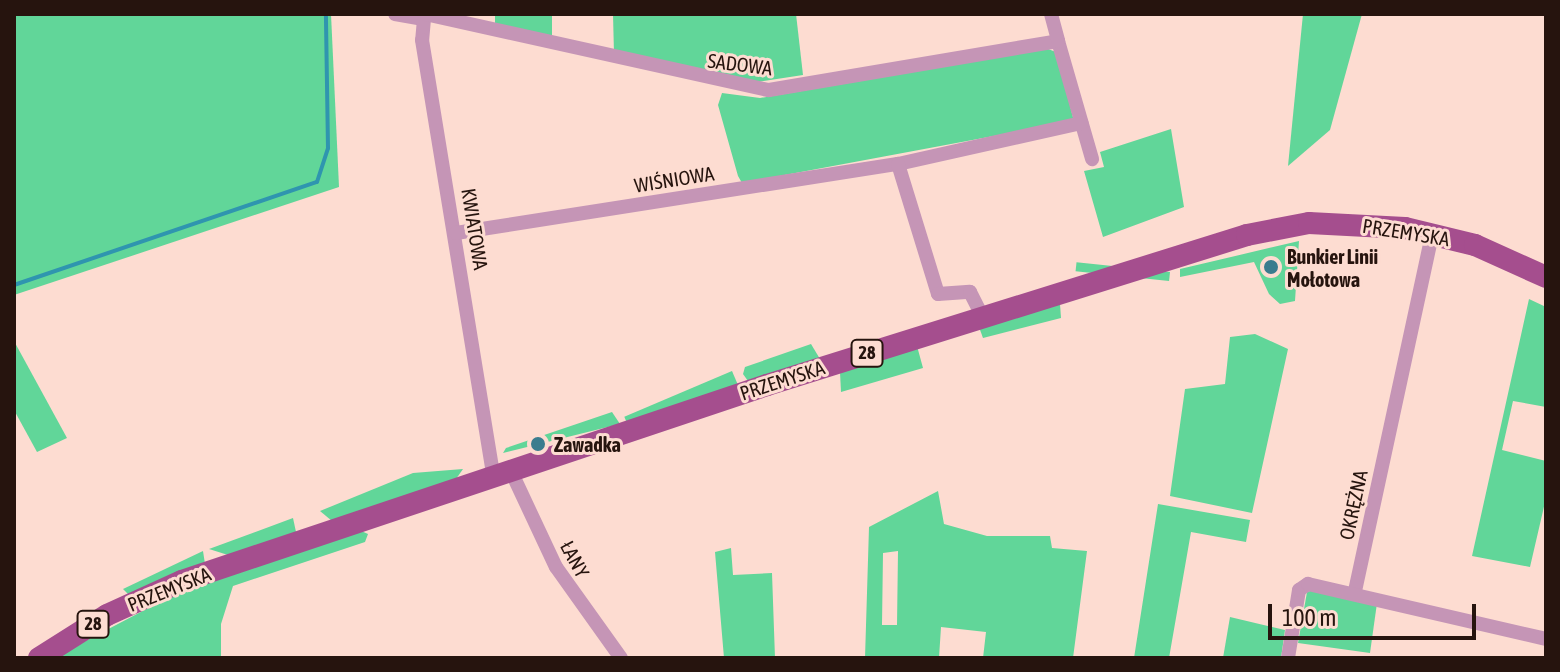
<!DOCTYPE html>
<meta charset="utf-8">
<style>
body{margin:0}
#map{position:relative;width:1560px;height:672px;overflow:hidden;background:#fddcd1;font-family:"Asap Condensed",sans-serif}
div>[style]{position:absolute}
.green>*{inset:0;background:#61d699;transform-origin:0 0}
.stream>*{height:4px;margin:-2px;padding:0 2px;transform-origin:2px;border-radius:2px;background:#2f95af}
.street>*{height:14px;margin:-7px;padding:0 7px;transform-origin:7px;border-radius:7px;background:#c595b6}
.primary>*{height:22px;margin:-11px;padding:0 11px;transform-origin:11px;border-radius:11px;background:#a54e8e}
.dots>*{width:22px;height:22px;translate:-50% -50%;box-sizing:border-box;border:4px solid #fddcd1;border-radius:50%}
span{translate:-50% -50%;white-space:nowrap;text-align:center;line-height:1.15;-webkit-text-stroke:6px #fddcd1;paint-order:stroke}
.shield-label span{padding:2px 6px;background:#fddcd1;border:2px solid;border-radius:6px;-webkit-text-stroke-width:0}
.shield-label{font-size:18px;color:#26140e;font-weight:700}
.street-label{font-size:20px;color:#26140e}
.poi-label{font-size:20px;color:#26140e;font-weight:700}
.left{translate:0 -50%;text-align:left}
.frame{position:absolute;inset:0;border:16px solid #26140e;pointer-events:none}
.scale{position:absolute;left:1268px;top:604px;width:208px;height:36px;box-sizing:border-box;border:4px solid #26140e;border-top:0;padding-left:10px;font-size:24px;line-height:28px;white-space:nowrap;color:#26140e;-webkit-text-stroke:6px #fddcd1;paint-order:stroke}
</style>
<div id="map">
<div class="green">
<div style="clip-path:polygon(14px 14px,331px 14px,339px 187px,14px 295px)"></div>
<div style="clip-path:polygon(495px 14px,552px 14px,552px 40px,495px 23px)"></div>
<div style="clip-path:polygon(613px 14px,796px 14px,803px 75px,745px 84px,614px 54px)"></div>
<div style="clip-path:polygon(1303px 14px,1362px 14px,1330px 130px,1288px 166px)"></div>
<div style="clip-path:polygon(1048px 49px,1056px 52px,1074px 121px,742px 183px,738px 176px,718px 105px,722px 93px,760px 98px)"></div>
<div style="clip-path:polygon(1171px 129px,1184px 207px,1103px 237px,1084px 171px,1104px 167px,1100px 152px)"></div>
<div style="clip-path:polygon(1299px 241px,1295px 301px,1280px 304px,1269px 294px,1254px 262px,1180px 277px,1180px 269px)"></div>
<div style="left:1170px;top:272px;width:9px;height:94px;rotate:96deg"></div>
<div style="clip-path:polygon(1529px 299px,1546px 307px,1546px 407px,1513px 401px,1502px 450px,1546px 461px,1546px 498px,1530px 567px,1472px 556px)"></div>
<div style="clip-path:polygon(1060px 304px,1061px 318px,983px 338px,979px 327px)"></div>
<div style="clip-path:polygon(1255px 334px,1288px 349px,1252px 513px,1170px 496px,1185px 389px,1225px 384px,1230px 337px)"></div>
<div style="clip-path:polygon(14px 341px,67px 438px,37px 452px,14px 410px)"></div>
<div style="clip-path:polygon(811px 344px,820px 359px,748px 381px,743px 374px,745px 367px)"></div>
<div style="clip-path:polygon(917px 346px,923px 368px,841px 392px,840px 372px)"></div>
<div style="left:732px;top:371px;width:15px;height:117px;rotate:67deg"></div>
<div style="clip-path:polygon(612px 412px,620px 424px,503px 453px,506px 448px)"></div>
<div style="clip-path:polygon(463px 469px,456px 479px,332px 521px,320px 511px,413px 473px)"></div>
<div style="clip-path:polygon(evenodd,938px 491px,944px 524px,987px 536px,1050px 536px,1052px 548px,1087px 551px,1073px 658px,983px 658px,986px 632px,941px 627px,939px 658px,865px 658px,869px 527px,938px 491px,898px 551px,897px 625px,882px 625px,883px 553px,898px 551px)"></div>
<div style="clip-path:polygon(1158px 504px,1250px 520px,1246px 542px,1191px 532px,1169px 658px,1134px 658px)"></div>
<div style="clip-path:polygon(293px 518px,296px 532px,228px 555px,209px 549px)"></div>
<div style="clip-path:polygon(359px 530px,368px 534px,365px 542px,233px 586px,221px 624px,221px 658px,53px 658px,179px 592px)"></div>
<div style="clip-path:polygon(731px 548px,733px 575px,772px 573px,775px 658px,724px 658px,715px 552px)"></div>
<div style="clip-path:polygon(203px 551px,205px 564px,130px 596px,123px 589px)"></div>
<div style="clip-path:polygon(1319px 588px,1377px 603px,1370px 653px,1298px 643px,1307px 592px)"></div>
<div style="clip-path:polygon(1230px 617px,1285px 630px,1281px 658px,1223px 658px)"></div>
</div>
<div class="stream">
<div style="left:14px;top:285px;width:320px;rotate:-18.8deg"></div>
<div style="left:317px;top:182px;width:36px;rotate:-72deg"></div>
<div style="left:328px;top:148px;width:134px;rotate:-90.9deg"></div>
</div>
<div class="street">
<div style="left:395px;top:14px;width:29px;rotate:10deg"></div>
<div style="left:424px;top:19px;width:21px;rotate:95deg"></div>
<div style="left:422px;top:40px;width:441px;rotate:80.7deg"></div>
<div style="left:425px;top:14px;width:352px;rotate:12.5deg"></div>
<div style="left:769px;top:90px;width:293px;rotate:-9.6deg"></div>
<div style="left:1058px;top:41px;width:123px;rotate:73.9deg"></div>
<div style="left:1051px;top:14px;width:28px;rotate:75deg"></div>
<div style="left:898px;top:164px;width:188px;rotate:-12.6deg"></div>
<div style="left:456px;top:233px;width:447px;rotate:-8.9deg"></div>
<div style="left:898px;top:164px;width:136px;rotate:72.9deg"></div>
<div style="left:938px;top:294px;width:32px;rotate:-4deg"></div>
<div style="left:970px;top:292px;width:27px;rotate:63deg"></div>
<div style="left:510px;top:469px;width:108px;rotate:64.9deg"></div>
<div style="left:556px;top:567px;width:112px;rotate:54.5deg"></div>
<div style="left:1355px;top:591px;width:365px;rotate:-77.8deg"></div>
<div style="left:1288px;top:658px;width:69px;rotate:-80.8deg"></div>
<div style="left:1299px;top:590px;width:11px;rotate:-34deg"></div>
<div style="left:1308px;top:584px;width:244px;rotate:13deg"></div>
</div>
<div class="primary">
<div style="left:39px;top:658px;width:80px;rotate:-32.3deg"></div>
<div style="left:107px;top:615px;width:82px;rotate:-24.4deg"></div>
<div style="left:182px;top:581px;width:617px;rotate:-18.52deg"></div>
<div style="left:767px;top:385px;width:503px;rotate:-17.35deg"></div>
<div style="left:1247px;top:235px;width:63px;rotate:-11deg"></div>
<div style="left:1309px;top:223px;width:96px;rotate:3deg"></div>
<div style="left:1405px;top:228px;width:72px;rotate:13.7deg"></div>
<div style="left:1475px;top:245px;width:78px;rotate:24.3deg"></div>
</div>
<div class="dots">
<div style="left:1271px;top:267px;background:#3a7c8e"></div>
<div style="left:538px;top:444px;background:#3a7c8e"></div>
</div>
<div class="shield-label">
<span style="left:867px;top:353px">28</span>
<span style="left:93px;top:624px">28</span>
</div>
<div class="street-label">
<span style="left:740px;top:64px;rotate:7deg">SADOWA</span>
<span style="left:674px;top:179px;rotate:-9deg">WIŚNIOWA</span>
<span style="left:475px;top:229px;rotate:81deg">KWIATOWA</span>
<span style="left:1406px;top:232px;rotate:9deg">PRZEMYSKA</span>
<span style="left:782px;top:380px;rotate:-18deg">PRZEMYSKA</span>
<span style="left:1353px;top:505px;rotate:-78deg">OKRĘŻNA</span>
<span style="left:575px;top:559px;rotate:62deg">ŁANY</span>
<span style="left:169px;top:589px;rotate:-22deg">PRZEMYSKA</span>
</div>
<div class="poi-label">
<span class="left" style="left:1287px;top:268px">Bunkier Linii<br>Mołotowa</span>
<span class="left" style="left:554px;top:444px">Zawadka</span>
</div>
<div class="frame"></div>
<div class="scale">100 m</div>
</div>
